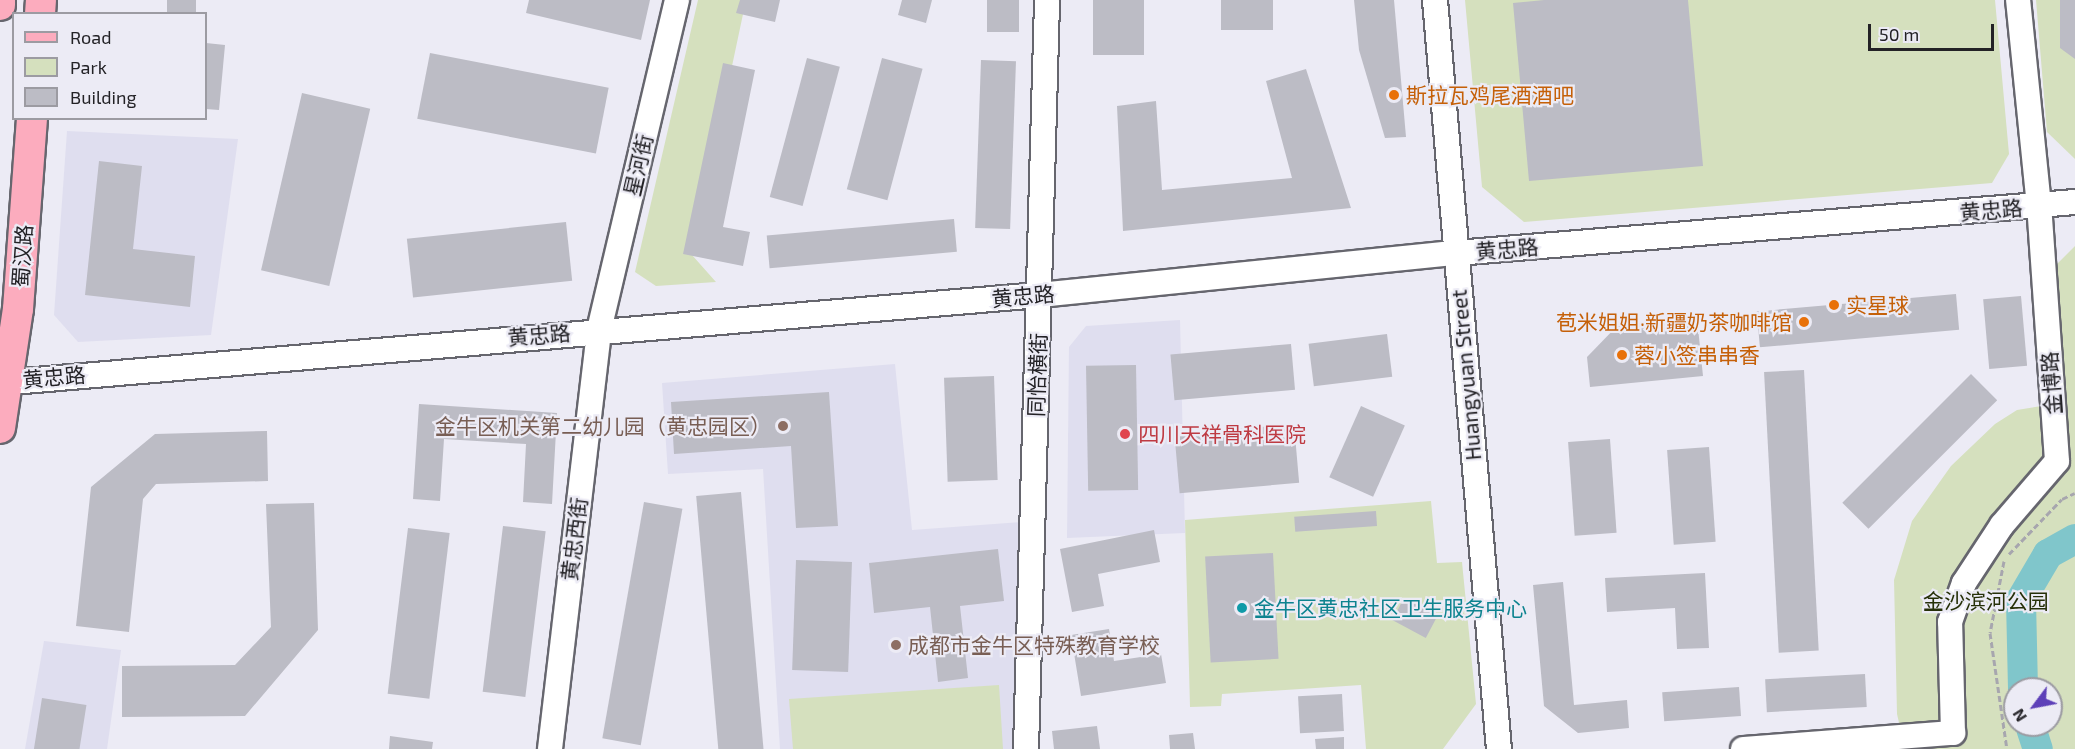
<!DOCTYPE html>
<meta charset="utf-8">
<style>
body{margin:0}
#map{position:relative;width:2075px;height:749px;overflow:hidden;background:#ecebf5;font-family:"Exo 2","Noto Sans SC",sans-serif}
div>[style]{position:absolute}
.built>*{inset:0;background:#dfdeef}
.green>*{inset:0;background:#d5e0be}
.river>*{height:30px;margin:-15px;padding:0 15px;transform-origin:15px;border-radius:15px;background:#80c6cb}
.building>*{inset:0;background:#bcbcc5;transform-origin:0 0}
.path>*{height:3px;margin-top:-1.5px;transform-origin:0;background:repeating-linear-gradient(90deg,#a7a6ae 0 6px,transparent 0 9px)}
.roads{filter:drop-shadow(2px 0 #66666e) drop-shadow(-2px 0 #66666e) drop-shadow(0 2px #66666e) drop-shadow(0 -2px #66666e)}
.minor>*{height:24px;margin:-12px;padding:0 12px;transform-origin:12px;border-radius:12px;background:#fff}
.major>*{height:30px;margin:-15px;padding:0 15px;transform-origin:15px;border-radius:15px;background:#fcacbe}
.dots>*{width:16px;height:16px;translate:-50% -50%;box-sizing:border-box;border:3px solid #ecebf5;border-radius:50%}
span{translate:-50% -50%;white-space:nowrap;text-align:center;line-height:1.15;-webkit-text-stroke:4.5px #ecebf5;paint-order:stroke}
.food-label{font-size:21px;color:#c56008}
.left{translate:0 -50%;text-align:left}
.right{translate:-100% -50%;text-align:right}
.street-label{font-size:21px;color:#232226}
.education-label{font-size:21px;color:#785e54}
.health-label{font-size:21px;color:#be3a42}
.park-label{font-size:21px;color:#263008}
.culture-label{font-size:21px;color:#0d838f}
.legend{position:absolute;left:12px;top:12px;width:195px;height:108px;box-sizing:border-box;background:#ecebf5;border:2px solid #9c9ba2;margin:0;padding:8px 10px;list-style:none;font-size:18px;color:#232226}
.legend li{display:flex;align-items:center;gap:12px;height:30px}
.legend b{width:30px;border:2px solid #9c9ba2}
.north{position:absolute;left:2003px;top:677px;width:60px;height:60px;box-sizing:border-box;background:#ecebf5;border:2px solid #9c9ba2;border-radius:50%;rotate:238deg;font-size:16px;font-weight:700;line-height:24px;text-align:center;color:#232226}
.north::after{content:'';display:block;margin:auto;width:21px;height:27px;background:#5d40b8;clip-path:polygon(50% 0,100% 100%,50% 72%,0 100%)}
.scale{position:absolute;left:1868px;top:24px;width:126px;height:27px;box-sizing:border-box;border:3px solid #232226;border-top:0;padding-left:8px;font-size:18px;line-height:21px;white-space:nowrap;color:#232226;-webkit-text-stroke:4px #ecebf5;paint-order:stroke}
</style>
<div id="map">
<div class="built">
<div style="clip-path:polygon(67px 131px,238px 139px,211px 335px,78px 342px,54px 315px)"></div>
<div style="clip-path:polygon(1180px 320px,1185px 533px,1067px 538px,1069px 347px,1086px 326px)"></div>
<div style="clip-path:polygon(895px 364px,912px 530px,1023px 522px,1015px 749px,780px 749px,763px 469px,668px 474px,662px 383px)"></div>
<div style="clip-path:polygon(44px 641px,121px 650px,107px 749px,25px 749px)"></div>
</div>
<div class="green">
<div style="clip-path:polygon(698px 0,746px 0,692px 255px,716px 282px,656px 286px,635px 272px)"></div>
<div style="clip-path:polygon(1465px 0,1995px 0,2009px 154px,1992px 183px,1524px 222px,1482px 187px)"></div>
<div style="clip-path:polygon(2036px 0,2075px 0,2075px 159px,2047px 132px)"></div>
<div style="clip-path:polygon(evenodd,2075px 246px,2075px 749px,1905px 749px,1897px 714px,1894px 580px,1912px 521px,1951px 466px,1995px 424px,2017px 410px,2066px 402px,2053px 268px,2075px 246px,2015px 689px,2051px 689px,2051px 725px,2015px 725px,2015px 689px)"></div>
<div style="clip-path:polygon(1431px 501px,1437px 563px,1462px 562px,1476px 704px,1443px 749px,1366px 749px,1361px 685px,1222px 694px,1221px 706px,1190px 707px,1185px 520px)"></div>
<div style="clip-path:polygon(999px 685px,1003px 749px,793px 749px,789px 699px)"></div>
</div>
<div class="river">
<div style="left:2023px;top:689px;width:89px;rotate:-91.3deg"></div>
<div style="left:2021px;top:600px;width:53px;rotate:-59.6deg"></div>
<div style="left:2048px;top:554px;width:31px;rotate:-29deg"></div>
<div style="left:2030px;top:725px;width:25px;rotate:72deg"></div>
</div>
<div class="building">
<div style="left:167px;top:0;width:29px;height:14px"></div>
<div style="clip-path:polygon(529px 0,650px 0,641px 40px,526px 13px)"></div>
<div style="clip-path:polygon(740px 0,780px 0,775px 22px,736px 13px)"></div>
<div style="clip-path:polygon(902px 0,932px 0,926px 23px,898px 15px)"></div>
<div style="left:987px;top:0;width:32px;height:32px"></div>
<div style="left:1093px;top:0;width:51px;height:55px"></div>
<div style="left:1221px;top:0;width:52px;height:30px"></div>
<div style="clip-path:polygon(1354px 0,1394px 0,1406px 137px,1385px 138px,1359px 50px)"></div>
<div style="clip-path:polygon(1544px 0,1688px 0,1703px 166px,1529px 181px,1513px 3px)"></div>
<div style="clip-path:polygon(2060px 0,2075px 0,2075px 59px,2060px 48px)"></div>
<div style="clip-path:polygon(206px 43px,225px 45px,219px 110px,206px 109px)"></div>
<div style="left:430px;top:53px;width:182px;height:67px;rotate:11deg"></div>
<div style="left:807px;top:58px;width:34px;height:144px;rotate:15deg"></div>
<div style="left:882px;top:58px;width:42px;height:136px;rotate:15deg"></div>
<div style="left:981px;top:60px;width:35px;height:168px;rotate:2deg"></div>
<div style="clip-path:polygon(723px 63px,755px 70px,723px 227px,750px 232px,743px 266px,683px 254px)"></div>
<div style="clip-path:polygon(1306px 69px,1351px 208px,1123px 231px,1117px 106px,1156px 101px,1162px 190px,1292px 178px,1266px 81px)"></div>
<div style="left:302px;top:93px;width:70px;height:182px;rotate:13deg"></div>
<div style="clip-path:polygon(99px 161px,142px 166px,133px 249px,195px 256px,190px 307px,85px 295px)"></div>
<div style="left:954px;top:219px;width:33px;height:188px;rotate:85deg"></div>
<div style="left:566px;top:222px;width:59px;height:160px;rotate:84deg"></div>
<div style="left:1956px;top:294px;width:36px;height:200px;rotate:85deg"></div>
<div style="left:2021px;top:296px;width:70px;height:38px;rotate:85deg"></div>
<div style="clip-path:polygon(1697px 318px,1703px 376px,1590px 387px,1587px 357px,1618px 325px)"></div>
<div style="left:1387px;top:334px;width:43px;height:79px;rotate:83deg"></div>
<div style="left:1291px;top:344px;width:46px;height:121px;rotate:85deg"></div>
<div style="left:1136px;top:365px;width:125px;height:50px;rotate:89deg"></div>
<div style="left:1804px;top:370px;width:281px;height:40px;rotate:87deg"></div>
<div style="left:1971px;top:374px;width:37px;height:182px;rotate:45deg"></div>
<div style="left:994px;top:376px;width:104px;height:50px;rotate:88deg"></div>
<div style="clip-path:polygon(829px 392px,838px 526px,796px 528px,791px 446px,674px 454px,671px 402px)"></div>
<div style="clip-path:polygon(419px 404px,557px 413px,552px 504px,523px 502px,526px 444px,444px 439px,440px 501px,413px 499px)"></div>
<div style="left:1361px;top:406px;width:48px;height:78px;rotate:24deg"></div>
<div style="left:1294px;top:424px;width:59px;height:120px;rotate:85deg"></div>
<div style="clip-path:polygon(267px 431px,268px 481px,156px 484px,143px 499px,129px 632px,76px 626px,91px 487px,155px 434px)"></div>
<div style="left:1610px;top:439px;width:94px;height:42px;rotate:86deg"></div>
<div style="left:1709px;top:447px;width:95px;height:42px;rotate:86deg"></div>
<div style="left:741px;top:492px;width:258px;height:45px;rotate:85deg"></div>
<div style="left:644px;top:502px;width:39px;height:240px;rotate:10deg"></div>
<div style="clip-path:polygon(314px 503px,318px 630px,245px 716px,122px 717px,122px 666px,235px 665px,271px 627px,266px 504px)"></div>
<div style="left:1376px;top:511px;width:15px;height:82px;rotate:86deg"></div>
<div style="left:503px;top:526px;width:43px;height:167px;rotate:7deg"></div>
<div style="left:408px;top:528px;width:42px;height:167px;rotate:7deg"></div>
<div style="clip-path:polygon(1154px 530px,1160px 562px,1098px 574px,1104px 606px,1072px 612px,1060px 549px)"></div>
<div style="clip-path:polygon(998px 549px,1004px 601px,960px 606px,968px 678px,938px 682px,930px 607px,874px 613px,869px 563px)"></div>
<div style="left:1273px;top:553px;width:106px;height:68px;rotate:87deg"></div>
<div style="left:796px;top:560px;width:56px;height:110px;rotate:2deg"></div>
<div style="clip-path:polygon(1705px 573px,1709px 648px,1677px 649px,1675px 608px,1607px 612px,1605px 578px)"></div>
<div style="clip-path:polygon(1563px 582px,1574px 705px,1627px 700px,1629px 728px,1578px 733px,1544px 706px,1533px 585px)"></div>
<div style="left:1404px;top:598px;width:38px;height:25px;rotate:28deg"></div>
<div style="clip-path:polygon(1109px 629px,1114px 661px,1161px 654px,1166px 683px,1081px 696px,1071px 635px)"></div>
<div style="left:1865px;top:674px;width:33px;height:100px;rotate:87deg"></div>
<div style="left:1739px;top:687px;width:29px;height:77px;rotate:86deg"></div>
<div style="left:1342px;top:694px;width:37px;height:44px;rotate:87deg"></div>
<div style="left:42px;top:698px;width:45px;height:52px;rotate:9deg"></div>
<div style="clip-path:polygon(1097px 726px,1100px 749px,1054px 749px,1052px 731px)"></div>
<div style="clip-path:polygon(1193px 733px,1195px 749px,1170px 749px,1169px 735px)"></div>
<div style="clip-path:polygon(390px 736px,433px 742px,432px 749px,389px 749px)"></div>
<div style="clip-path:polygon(1344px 737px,1344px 749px,1316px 749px,1315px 739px)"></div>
</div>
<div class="path">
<div style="left:2009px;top:554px;width:76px;rotate:-46.1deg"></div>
<div style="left:2062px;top:499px;width:14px;rotate:-25deg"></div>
<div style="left:2004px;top:561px;width:73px;rotate:101deg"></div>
<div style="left:1990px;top:633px;width:117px;rotate:81.7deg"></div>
</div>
<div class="roads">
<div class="minor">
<div style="left:1435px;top:0;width:752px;rotate:85.12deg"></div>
<div style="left:0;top:383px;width:1043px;rotate:-4.84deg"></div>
<div style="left:1039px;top:295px;width:419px;rotate:-5.8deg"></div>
<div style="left:1456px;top:253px;width:621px;rotate:-4.71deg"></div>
<div style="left:550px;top:749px;width:422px;rotate:-83.3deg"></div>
<div style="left:599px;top:330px;width:339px;rotate:-76.7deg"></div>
<div style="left:1026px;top:749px;width:749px;rotate:-88.39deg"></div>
<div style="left:1743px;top:749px;width:211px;rotate:-4.4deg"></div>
<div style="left:1953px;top:733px;width:111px;rotate:-91.5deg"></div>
<div style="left:1950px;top:622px;width:41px;rotate:-70.3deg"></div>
<div style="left:1964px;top:583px;width:69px;rotate:-56.8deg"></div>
<div style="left:2002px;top:525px;width:84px;rotate:-49.3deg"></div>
<div style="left:2057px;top:461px;width:256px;rotate:-94deg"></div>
<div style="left:2039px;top:206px;width:207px;rotate:-95.8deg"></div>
</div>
<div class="major">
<div style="left:0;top:5px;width:5px;rotate:-90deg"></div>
<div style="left:40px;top:14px;width:14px;rotate:-86deg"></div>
<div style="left:0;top:428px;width:120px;rotate:-81.4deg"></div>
<div style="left:18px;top:309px;width:192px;rotate:-85.8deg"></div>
</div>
</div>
<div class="dots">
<div style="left:1394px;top:95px;background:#e8710a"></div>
<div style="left:1834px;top:305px;background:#e8710a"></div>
<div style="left:1804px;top:322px;background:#e8710a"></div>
<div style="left:1622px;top:355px;background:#e8710a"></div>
<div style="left:783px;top:426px;background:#8d6e63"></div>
<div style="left:1125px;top:434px;background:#e0444e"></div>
<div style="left:1242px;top:608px;background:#0f9aa8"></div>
<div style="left:896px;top:645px;background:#8d6e63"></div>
</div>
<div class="food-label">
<span class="left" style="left:1406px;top:95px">斯拉瓦鸡尾酒酒吧</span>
<span class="left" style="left:1846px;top:305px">实星球</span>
<span class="right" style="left:1792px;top:322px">苞米姐姐·新疆奶茶咖啡馆</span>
<span class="left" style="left:1634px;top:355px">蓉小签串串香</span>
</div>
<div class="street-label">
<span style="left:638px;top:165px;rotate:-77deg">星河街</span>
<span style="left:1991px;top:210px;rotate:-5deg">黄忠路</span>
<span style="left:1507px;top:249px;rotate:-5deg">黄忠路</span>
<span style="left:22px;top:256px;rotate:-86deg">蜀汉路</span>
<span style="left:1023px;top:296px;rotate:-5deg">黄忠路</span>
<span style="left:539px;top:335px;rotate:-5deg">黄忠路</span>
<span style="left:1037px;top:375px;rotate:-88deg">同怡横街</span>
<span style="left:1466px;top:375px;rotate:-95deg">Huangyuan Street</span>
<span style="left:54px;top:377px;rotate:-5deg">黄忠路</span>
<span style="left:2051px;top:383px;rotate:-94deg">金博路</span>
<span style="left:574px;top:539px;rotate:-83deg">黄忠西街</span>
</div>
<div class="education-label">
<span class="right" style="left:771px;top:426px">金牛区机关第二幼儿园（黄忠园区）</span>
<span class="left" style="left:908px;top:645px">成都市金牛区特殊教育学校</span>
</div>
<div class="health-label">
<span class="left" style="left:1138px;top:434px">四川天祥骨科医院</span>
</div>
<div class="park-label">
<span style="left:1986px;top:601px">金沙滨河公园</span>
</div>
<div class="culture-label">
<span class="left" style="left:1254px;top:608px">金牛区黄忠社区卫生服务中心</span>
</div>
<ul class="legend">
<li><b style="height:8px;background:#fcacbe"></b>Road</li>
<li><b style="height:16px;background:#d5e0be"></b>Park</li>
<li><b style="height:16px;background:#bcbcc5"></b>Building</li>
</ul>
<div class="north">N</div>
<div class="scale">50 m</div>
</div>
